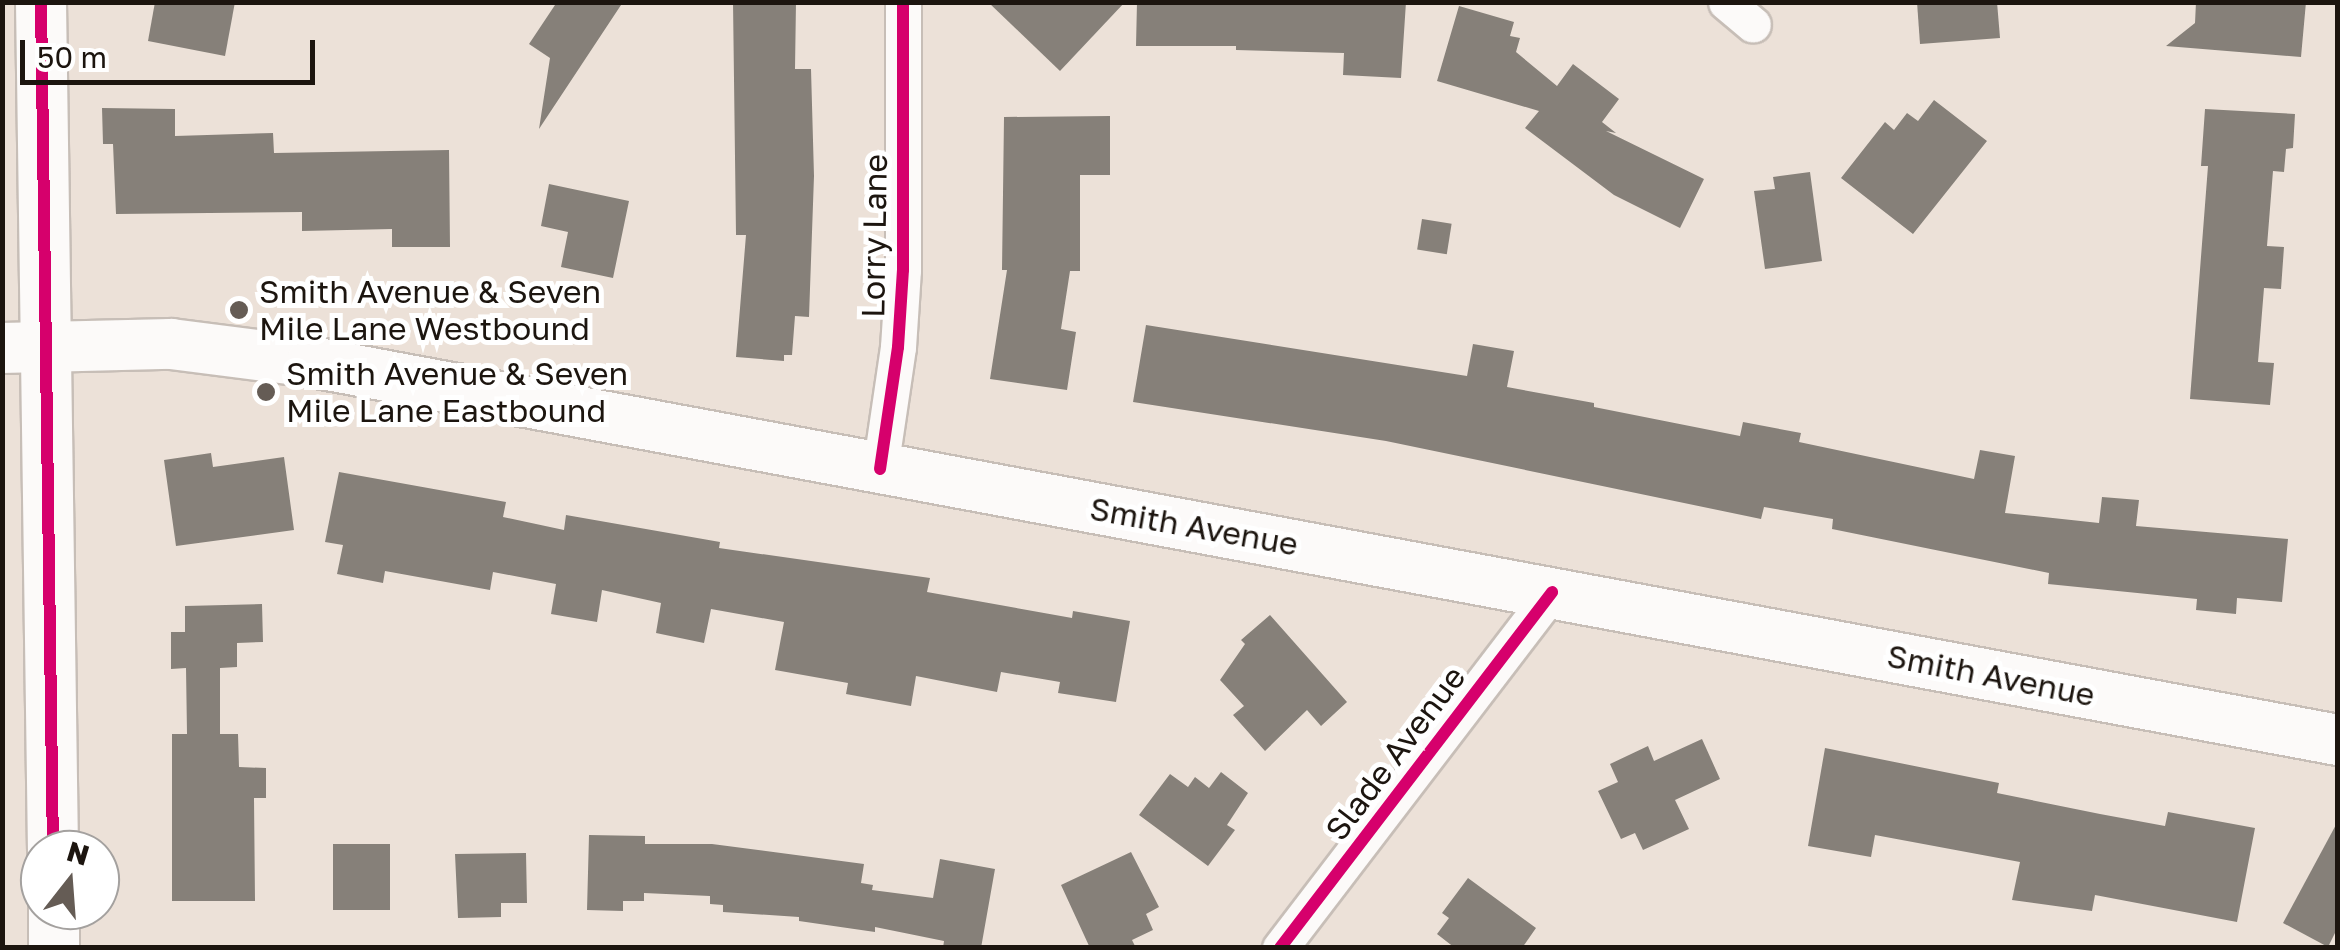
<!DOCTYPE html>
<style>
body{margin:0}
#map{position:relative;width:2340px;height:950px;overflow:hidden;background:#ece1d8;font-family:"Golos Text",sans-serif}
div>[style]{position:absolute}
.building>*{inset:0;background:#868079;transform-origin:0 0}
.roads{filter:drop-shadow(2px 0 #c7beb7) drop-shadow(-2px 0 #c7beb7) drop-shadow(0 2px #c7beb7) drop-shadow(0 -2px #c7beb7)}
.street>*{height:35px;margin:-17.5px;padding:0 17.5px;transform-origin:17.5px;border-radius:17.5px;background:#fcfaf9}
.secondary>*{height:50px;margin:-25px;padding:0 25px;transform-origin:25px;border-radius:25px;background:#fcfaf9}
.cycleway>*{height:12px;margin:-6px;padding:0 6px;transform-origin:6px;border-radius:6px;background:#d6006c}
.dots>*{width:28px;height:28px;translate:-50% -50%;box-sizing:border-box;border:5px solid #fff;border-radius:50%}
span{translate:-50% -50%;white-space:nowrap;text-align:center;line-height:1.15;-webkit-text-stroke:10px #fff;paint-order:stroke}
.street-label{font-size:32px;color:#1c150f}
.poi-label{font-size:32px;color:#1c150f}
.left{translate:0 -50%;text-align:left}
.frame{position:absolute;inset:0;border:5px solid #1c150f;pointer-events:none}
.north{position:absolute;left:20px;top:830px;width:100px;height:100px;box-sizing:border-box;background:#fff;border:2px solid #a4a19f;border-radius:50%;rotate:17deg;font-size:28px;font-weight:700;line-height:40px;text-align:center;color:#1c150f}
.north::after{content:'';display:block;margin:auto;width:35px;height:45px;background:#655c55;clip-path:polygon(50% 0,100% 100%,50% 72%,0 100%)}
.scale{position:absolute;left:20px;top:40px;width:295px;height:45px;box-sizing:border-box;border:5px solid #1c150f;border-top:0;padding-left:12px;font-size:30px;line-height:35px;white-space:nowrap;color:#1c150f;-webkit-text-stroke:8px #fff;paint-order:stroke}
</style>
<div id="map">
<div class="building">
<div style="clip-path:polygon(155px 2px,235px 2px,225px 56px,148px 41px)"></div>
<div style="clip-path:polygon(557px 2px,623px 2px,539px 129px,550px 58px,529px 44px)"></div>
<div style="clip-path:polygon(733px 2px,796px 2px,795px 69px,811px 69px,814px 176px,809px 317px,795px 316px,792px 355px,784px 355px,784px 361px,736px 357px,746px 235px,736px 235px)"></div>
<div style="clip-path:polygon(988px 2px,1125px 2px,1060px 71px)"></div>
<div style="clip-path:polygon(1137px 2px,1406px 2px,1401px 78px,1343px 75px,1344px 53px,1236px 50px,1236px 46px,1136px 46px)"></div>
<div style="clip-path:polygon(1917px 2px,1997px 2px,2000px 38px,1920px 44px)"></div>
<div style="clip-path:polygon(2196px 2px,2306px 2px,2301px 57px,2166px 46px,2195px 23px)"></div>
<div style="clip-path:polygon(1459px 6px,1514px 22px,1510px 36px,1520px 38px,1516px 52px,1557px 86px,1573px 64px,1619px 99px,1602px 122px,1616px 133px,1606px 131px,1704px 179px,1680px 228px,1614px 195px,1525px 128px,1539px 111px,1437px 81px)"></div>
<div style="clip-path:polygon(1934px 100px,1987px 141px,1913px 234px,1841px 178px,1885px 122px,1894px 130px,1907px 113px,1918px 121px)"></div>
<div style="clip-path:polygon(102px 108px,175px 109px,175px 136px,273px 133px,274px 153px,449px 150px,450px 247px,392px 247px,392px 229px,302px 231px,302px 212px,116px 214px,113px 144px,103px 144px)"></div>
<div style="clip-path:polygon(2205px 109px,2295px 114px,2293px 148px,2286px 149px,2284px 172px,2273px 171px,2267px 246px,2284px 247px,2281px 289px,2264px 288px,2258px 362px,2274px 363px,2270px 405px,2190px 399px,2208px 166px,2201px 166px)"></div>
<div style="clip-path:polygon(1110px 116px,1110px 175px,1080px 175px,1080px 271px,1070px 271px,1061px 329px,1076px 332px,1067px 390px,990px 379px,1007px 270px,1002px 270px,1004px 117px)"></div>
<div style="clip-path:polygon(1810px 172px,1822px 261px,1765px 269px,1754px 191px,1775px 189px,1773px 177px)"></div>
<div style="clip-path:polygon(549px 184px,629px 201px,613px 278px,561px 267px,568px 232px,541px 226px)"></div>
<div style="left:1422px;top:219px;width:30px;height:31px;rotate:9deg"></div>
<div style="clip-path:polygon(1146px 325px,1467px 376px,1473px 344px,1514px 351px,1507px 387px,1594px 403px,1594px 407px,1740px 436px,1743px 422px,1801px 433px,1799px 442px,1974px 479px,1980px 450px,2015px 456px,2005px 513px,2099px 523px,2102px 497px,2139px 500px,2136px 526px,2288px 539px,2282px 602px,2237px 598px,2236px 614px,2196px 610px,2197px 599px,2048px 584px,2049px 573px,1832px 529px,1833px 519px,1764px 507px,1761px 519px,1386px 441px,1133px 402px)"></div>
<div style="clip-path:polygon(211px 453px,213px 467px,284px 457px,294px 530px,176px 546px,164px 460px)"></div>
<div style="clip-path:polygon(339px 472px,506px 502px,503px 517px,564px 530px,566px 515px,720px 542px,719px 548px,930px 578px,927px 592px,1072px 618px,1073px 611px,1130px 621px,1116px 702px,1058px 693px,1060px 682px,1001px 672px,997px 692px,916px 676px,911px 706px,846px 694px,848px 683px,775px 670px,784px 622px,711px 609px,704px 643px,656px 633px,661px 603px,602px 590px,597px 622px,551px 614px,556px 584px,493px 572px,490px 590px,385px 571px,383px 583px,337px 574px,343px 545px,325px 542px)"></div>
<div style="clip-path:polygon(262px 604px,263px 642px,237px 643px,237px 667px,220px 668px,220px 734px,238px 734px,239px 767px,266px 768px,266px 798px,254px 798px,255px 901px,172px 901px,172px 734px,187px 734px,186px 668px,171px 669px,171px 632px,185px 632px,185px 606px)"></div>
<div style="clip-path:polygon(1270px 615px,1347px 702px,1321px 726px,1307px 710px,1265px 751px,1233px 715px,1244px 706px,1220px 680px,1245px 644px,1241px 640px)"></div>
<div style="clip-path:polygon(1702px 739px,1720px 779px,1675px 800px,1689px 829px,1643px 850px,1635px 833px,1621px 839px,1598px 791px,1618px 782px,1610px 764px,1648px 746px,1654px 761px)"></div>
<div style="clip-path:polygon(1825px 748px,1999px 783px,1997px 793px,2100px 814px,2165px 826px,2168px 812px,2255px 828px,2237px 922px,2095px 895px,2092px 911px,2012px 900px,2020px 862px,1875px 835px,1871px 857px,1808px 846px)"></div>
<div style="clip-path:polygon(1221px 772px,1248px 793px,1227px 825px,1235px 830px,1208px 866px,1139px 815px,1170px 774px,1188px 787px,1195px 777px,1209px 788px)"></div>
<div style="clip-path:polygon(2338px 821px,2338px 927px,2328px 947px,2283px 923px)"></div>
<div style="clip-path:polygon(589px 835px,645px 836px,645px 844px,712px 844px,864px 864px,861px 883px,873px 885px,872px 890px,933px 898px,940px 859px,995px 869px,981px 948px,943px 948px,944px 941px,875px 927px,875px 932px,799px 921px,799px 917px,723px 912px,723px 905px,710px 904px,710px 896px,644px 893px,644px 901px,623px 901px,623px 911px,587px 910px)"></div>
<div style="left:333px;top:844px;width:57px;height:66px"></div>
<div style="clip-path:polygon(1131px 852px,1159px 907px,1146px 914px,1153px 930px,1132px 940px,1136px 948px,1090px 948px,1061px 885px)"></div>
<div style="clip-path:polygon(526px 853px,527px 903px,501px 903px,501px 917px,458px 918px,455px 854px)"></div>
<div style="clip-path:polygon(1468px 878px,1536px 928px,1522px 948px,1455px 948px,1437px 934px,1449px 918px,1442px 913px)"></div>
</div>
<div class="roads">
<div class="street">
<div style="left:1726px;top:2px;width:35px;rotate:40deg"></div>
<div style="left:880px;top:469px;width:123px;rotate:-81.6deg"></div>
<div style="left:898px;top:347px;width:77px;rotate:-86.3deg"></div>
<div style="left:903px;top:270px;width:268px;rotate:-90deg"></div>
<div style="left:1280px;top:948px;width:448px;rotate:-52.6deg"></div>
</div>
<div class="secondary">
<div style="left:41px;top:2px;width:848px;rotate:89.19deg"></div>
<div style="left:2px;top:348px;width:169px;rotate:-1.4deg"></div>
<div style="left:171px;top:344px;width:142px;rotate:7.3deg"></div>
<div style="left:312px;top:362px;width:2061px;rotate:10.57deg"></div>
<div style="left:54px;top:910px;width:38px;rotate:90deg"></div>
</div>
</div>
<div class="cycleway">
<div style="left:41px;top:2px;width:848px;rotate:89.19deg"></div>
<div style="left:880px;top:469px;width:123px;rotate:-81.6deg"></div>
<div style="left:898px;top:347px;width:77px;rotate:-86.3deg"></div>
<div style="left:903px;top:270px;width:268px;rotate:-90deg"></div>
<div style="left:1280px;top:948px;width:448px;rotate:-52.6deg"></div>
</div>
<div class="dots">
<div style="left:239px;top:310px;background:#655c55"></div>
<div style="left:266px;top:392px;background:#655c55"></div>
</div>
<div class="street-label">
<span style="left:874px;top:236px;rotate:-89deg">Lorry Lane</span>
<span style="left:1194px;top:526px;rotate:10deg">Smith Avenue</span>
<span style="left:1991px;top:675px;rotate:11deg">Smith Avenue</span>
<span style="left:1395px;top:753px;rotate:-53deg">Slade Avenue</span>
</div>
<div class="poi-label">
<span class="left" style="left:259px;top:310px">Smith Avenue &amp; Seven<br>Mile Lane Westbound</span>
<span class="left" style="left:286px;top:392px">Smith Avenue &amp; Seven<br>Mile Lane Eastbound</span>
</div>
<div class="frame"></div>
<div class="north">N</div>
<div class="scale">50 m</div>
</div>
